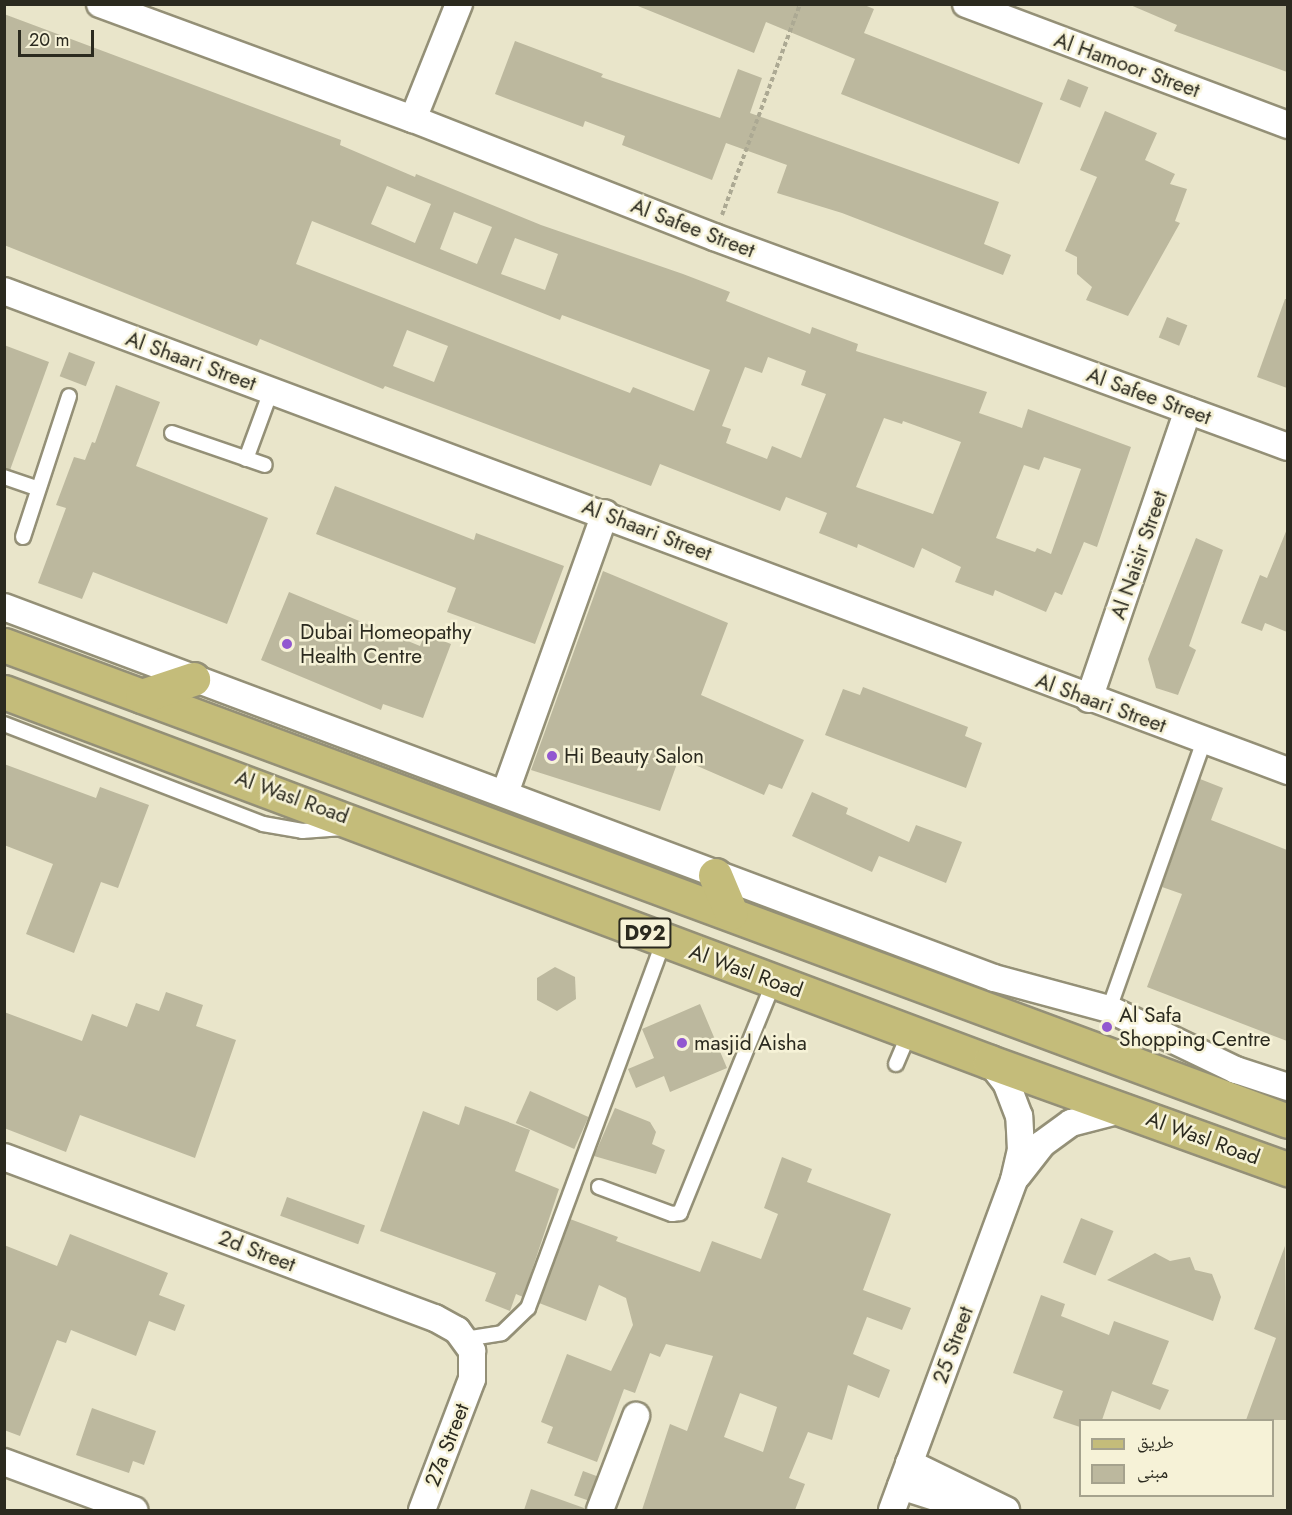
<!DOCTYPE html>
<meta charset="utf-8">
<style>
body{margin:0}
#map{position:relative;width:1292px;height:1515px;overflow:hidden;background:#e9e5ca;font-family:Jost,"Noto Naskh Arabic",sans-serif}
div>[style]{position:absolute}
.building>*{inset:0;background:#bcb89e;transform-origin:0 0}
.path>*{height:4px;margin-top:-2px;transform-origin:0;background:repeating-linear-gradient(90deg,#aca993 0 4.5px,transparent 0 7.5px)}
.roads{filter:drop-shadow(2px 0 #949077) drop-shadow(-2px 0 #949077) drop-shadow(0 2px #949077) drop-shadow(0 -2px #949077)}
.service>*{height:14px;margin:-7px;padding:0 7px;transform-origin:7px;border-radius:7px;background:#fff}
.minor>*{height:26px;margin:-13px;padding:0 13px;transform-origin:13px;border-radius:13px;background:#fff}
.primary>*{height:33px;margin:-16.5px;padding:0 16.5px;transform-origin:16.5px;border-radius:16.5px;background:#c4bc7a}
.dots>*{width:16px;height:16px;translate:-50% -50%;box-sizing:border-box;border:3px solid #f6f2d7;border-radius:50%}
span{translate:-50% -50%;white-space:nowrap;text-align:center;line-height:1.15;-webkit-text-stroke:5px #f6f2d7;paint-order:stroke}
.shield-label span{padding:2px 4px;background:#f6f2d7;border:2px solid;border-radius:4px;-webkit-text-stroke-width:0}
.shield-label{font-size:20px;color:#2b2a1f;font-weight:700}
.street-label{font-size:21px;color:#2b2a1f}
.poi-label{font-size:21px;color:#2b2a1f}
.left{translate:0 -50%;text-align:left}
.frame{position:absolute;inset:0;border:6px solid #2b2a1f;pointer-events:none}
.legend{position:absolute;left:1079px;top:1419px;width:195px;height:78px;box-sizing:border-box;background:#f6f2d7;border:2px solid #a5a28d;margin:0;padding:8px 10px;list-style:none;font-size:18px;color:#2b2a1f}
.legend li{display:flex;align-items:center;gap:12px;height:30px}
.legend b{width:30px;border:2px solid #a5a28d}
.scale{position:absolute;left:18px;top:30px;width:76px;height:27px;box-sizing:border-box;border:3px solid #2b2a1f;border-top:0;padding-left:8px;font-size:18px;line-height:21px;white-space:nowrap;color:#2b2a1f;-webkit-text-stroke:4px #f6f2d7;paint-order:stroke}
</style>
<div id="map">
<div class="building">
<div style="clip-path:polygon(633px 4px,862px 4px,874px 9px,864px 33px,1043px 103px,1019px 164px,841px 94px,855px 59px,766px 22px,754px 53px)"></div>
<div style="clip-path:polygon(1128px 4px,1287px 4px,1287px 72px,1174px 31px,1177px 25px)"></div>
<div style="clip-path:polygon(evenodd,4px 14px,341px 140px,340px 145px,415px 177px,416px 174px,541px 225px,683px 274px,730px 292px,726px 301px,810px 334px,812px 327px,858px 344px,856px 351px,987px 392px,979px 413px,1022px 428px,1028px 409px,1131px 447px,1097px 547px,1084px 542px,1062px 595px,1055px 592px,1046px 612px,995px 590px,993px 596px,955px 582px,961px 567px,922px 548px,914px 568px,858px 544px,857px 548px,819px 533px,827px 513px,786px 497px,780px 511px,660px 464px,651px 486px,385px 386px,383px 389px,260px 339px,257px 346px,4px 245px,4px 14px,387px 186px,431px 204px,415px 243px,371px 224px,387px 186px,4px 14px,454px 212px,492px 227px,477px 264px,440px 249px,454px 212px,4px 14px,312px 221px,560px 320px,562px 315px,710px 370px,694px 411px,633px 387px,630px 393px,296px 264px,312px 221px,4px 14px,515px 238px,558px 254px,545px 290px,501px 274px,515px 238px,4px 14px,407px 330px,448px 346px,434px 382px,393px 366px,407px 330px,4px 14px,768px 357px,806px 371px,801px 385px,826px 394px,801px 458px,772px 446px,767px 459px,726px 443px,731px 429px,722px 426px,745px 367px,762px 373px,768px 357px,4px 14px,884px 418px,902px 424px,903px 421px,961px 442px,933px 514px,856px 487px,884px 418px,4px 14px,1044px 457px,1081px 469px,1051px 554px,1037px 548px,1035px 552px,996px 538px,1024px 465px,1039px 470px,1044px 457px)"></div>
<div style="clip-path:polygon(515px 41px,603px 74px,601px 77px,720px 118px,738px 69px,762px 78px,750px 113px,999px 202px,984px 244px,1011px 255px,1003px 275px,842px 213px,777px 193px,787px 165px,726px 143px,712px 180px,622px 145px,625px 136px,585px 121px,583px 127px,495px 94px)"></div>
<div style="left:1068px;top:79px;width:22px;height:22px;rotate:22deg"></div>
<div style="clip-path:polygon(1105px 111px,1157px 133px,1145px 160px,1175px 174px,1170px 184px,1187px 189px,1175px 221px,1180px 223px,1128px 316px,1086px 300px,1092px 287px,1077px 274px,1077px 257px,1065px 251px,1097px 177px,1080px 170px)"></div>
<div style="clip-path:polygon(1285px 299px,1287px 299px,1287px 388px,1257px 377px)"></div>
<div style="left:1167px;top:317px;width:22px;height:22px;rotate:22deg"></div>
<div style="clip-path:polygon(4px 345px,49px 362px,10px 470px,4px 468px)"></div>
<div style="left:69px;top:352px;width:28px;height:26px;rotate:21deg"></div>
<div style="clip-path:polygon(116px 385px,160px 402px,136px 466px,268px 518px,227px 624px,93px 572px,82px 599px,38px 583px,66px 508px,56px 505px,74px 457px,85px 460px,92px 442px,95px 443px)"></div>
<div style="clip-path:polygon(335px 486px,474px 540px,476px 533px,564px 566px,535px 644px,447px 612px,456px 588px,316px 534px)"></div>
<div style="clip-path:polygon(1287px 529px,1287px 632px,1265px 623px,1262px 631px,1241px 623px,1260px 575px,1267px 578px)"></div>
<div style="clip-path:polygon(1196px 538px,1223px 550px,1189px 646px,1196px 650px,1178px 695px,1156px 688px,1148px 659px)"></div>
<div style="clip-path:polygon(603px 571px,728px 623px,701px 695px,804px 740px,782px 789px,769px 784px,764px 795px,679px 758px,660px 811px,531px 770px)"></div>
<div style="clip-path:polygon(289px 592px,420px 646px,425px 634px,451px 644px,423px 718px,383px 704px,381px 710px,261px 660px)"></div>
<div style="clip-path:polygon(863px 687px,968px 727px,965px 736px,982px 743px,966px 788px,825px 735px,843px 689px,860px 695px)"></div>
<div style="clip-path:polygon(4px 764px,96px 798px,100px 787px,149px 805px,118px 888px,101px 882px,74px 953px,26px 934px,53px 864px,4px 845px)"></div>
<div style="clip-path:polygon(1200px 779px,1223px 788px,1211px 820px,1287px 850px,1287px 1041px,1147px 987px,1182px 894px,1162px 887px)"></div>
<div style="clip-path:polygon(812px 792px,848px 808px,846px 814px,909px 842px,916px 825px,962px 842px,946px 883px,879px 856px,872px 872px,792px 836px)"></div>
<div style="clip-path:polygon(555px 967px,575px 977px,576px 999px,557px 1011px,537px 1000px,537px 978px)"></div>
<div style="clip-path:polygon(166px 992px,203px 1005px,196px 1026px,236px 1040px,195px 1158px,80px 1115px,66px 1152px,4px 1128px,4px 1012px,82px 1041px,92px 1014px,127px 1027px,136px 1003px,159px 1011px)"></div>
<div style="clip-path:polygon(700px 1004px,727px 1068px,670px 1092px,664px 1076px,636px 1088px,628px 1069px,654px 1058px,642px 1029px)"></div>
<div style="left:530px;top:1091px;width:64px;height:35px;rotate:24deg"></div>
<div style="clip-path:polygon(465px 1106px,530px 1130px,515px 1171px,559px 1189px,523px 1297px,516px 1294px,510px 1311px,485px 1301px,496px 1273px,380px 1231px,423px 1111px,459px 1125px)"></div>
<div style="clip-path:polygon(615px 1108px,650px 1122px,656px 1132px,652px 1144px,665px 1150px,656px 1174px,594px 1156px)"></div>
<div style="clip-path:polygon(evenodd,782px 1157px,812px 1169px,807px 1182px,891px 1214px,863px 1290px,911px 1308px,902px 1330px,867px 1317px,853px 1354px,890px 1370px,879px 1398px,848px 1385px,832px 1440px,808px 1432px,789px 1478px,805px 1484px,795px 1510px,642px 1510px,670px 1424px,687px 1431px,713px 1356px,666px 1344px,660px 1357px,650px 1353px,635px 1393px,624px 1389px,597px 1462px,547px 1443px,553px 1427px,541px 1422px,567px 1354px,611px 1371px,633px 1325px,626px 1298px,599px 1285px,586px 1321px,539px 1303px,570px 1219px,618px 1237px,616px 1241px,700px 1272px,712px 1241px,761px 1259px,778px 1214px,764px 1208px,782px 1157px,740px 1393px,777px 1407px,763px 1452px,724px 1437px,740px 1393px)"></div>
<div style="left:287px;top:1197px;width:83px;height:20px;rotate:20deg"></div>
<div style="left:1081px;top:1218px;width:35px;height:48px;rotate:22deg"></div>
<div style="clip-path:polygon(70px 1234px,168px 1273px,159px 1295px,185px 1305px,175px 1331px,149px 1321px,136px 1356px,71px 1330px,66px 1343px,57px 1340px,20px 1436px,4px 1430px,4px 1245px,57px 1266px)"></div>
<div style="clip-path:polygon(1285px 1246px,1287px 1420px,1246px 1420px,1276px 1338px,1254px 1329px)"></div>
<div style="clip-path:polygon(1155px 1253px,1170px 1261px,1190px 1257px,1195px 1270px,1212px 1274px,1221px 1297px,1213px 1321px,1107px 1280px)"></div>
<div style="clip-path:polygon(1041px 1295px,1065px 1304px,1061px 1316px,1109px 1335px,1114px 1321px,1169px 1341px,1152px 1384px,1169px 1390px,1160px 1410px,1112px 1391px,1102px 1420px,1080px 1420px,1080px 1427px,1053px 1418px,1063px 1391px,1013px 1373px)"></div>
<div style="clip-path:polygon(92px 1408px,156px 1431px,144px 1465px,133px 1461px,129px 1473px,76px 1455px)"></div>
<div style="left:583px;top:1471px;width:15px;height:26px;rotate:20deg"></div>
<div style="clip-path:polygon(531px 1489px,584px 1508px,584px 1510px,524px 1510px)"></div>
</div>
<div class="path">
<div style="left:722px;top:215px;width:225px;rotate:-69.7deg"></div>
</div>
<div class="roads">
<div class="service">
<div style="left:172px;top:433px;width:98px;rotate:19deg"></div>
<div style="left:246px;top:459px;width:72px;rotate:-69.8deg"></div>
<div style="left:4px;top:477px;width:36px;rotate:19deg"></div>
<div style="left:23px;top:537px;width:148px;rotate:-71.9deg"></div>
<div style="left:4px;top:724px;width:278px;rotate:21.1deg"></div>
<div style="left:263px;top:824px;width:40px;rotate:10deg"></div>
<div style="left:302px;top:831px;width:41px;rotate:-4.2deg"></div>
<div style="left:1109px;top:1009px;width:284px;rotate:-70.5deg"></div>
<div style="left:896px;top:1064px;width:36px;rotate:-67deg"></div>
<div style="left:599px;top:1187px;width:78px;rotate:20.3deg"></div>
<div style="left:672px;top:1214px;width:8px;rotate:-7deg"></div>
<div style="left:680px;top:1213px;width:250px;rotate:-67.9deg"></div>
<div style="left:465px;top:1339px;width:37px;rotate:-9deg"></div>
<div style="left:502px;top:1333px;width:36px;rotate:-44deg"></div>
<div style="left:528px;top:1308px;width:392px;rotate:-69.7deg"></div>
</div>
<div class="minor">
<div style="left:100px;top:4px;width:333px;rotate:20.2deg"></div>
<div style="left:413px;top:119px;width:323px;rotate:21.4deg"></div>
<div style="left:714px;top:237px;width:611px;rotate:20.1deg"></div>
<div style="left:966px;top:4px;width:344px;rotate:20.6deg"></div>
<div style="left:413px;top:119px;width:124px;rotate:-68.2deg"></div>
<div style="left:4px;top:291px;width:1371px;rotate:20.5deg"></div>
<div style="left:4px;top:607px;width:1057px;rotate:20.54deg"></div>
<div style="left:994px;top:978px;width:119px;rotate:15.1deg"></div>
<div style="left:1109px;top:1009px;width:141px;rotate:25.7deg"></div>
<div style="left:1236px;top:1070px;width:55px;rotate:18.1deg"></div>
<div style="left:1089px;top:699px;width:305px;rotate:-71.1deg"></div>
<div style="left:505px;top:793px;width:297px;rotate:-70.3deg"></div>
<div style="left:4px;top:1157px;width:460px;rotate:20.5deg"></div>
<div style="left:435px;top:1318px;width:25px;rotate:29deg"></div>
<div style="left:457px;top:1330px;width:26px;rotate:54deg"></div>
<div style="left:472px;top:1351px;width:28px;rotate:90deg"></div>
<div style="left:472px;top:1379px;width:140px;rotate:110.9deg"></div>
<div style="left:1018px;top:1175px;width:39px;rotate:-52deg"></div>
<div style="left:1042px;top:1144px;width:36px;rotate:-36deg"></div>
<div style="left:1071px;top:1123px;width:56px;rotate:-14.5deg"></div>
<div style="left:4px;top:1462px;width:139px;rotate:20.3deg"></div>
<div style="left:909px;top:1463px;width:108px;rotate:25.9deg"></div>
<div style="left:901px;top:1486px;width:79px;rotate:17.7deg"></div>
<div style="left:600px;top:1510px;width:101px;rotate:-69deg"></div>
<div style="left:892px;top:1510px;width:352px;rotate:-69.7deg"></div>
<div style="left:1014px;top:1180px;width:31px;rotate:-77deg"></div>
<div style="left:1021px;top:1150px;width:34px;rotate:-93deg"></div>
<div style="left:1019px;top:1116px;width:34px;rotate:-111deg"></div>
<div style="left:1007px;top:1084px;width:28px;rotate:-128deg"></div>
</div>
<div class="primary">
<div style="left:4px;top:645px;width:1369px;rotate:20.34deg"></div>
<div style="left:4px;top:692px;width:1053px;rotate:20.57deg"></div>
<div style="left:990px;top:1062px;width:317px;rotate:19.8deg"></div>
<div style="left:142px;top:696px;width:54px;rotate:-18.4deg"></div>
<div style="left:715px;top:875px;width:41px;rotate:67.2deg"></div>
</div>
</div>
<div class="dots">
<div style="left:287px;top:644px;background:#9258d0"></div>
<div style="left:552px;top:756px;background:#9258d0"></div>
<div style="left:1107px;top:1027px;background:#9258d0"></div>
<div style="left:682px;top:1043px;background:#9258d0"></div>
</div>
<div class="shield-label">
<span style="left:645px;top:933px">D92</span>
</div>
<div class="street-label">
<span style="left:1127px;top:65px;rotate:20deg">Al Hamoor Street</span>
<span style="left:693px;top:228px;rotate:21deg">Al Safee Street</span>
<span style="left:191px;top:361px;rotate:20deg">Al Shaari Street</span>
<span style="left:1149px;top:396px;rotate:20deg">Al Safee Street</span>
<span style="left:647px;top:530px;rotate:21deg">Al Shaari Street</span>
<span style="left:1139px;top:555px;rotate:-71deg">Al Naisir Street</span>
<span style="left:1101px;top:703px;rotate:20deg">Al Shaari Street</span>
<span style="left:292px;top:797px;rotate:20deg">Al Wasl Road</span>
<span style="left:746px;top:971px;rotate:20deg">Al Wasl Road</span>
<span style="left:1203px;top:1138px;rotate:20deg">Al Wasl Road</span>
<span style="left:257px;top:1251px;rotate:21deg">2d Street</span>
<span style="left:953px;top:1345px;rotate:-70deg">25 Street</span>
<span style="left:447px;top:1445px;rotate:-69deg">27a Street</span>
</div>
<div class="poi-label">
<span class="left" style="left:300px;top:644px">Dubai Homeopathy<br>Health Centre</span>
<span class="left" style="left:564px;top:756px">Hi Beauty Salon</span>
<span class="left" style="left:1119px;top:1027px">Al Safa<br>Shopping Centre</span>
<span class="left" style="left:694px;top:1043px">masjid Aisha</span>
</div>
<div class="frame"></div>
<ul class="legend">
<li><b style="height:8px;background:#c4bc7a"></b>طريق</li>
<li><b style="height:16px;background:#bcb89e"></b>مبنى</li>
</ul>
<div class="scale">20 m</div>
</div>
